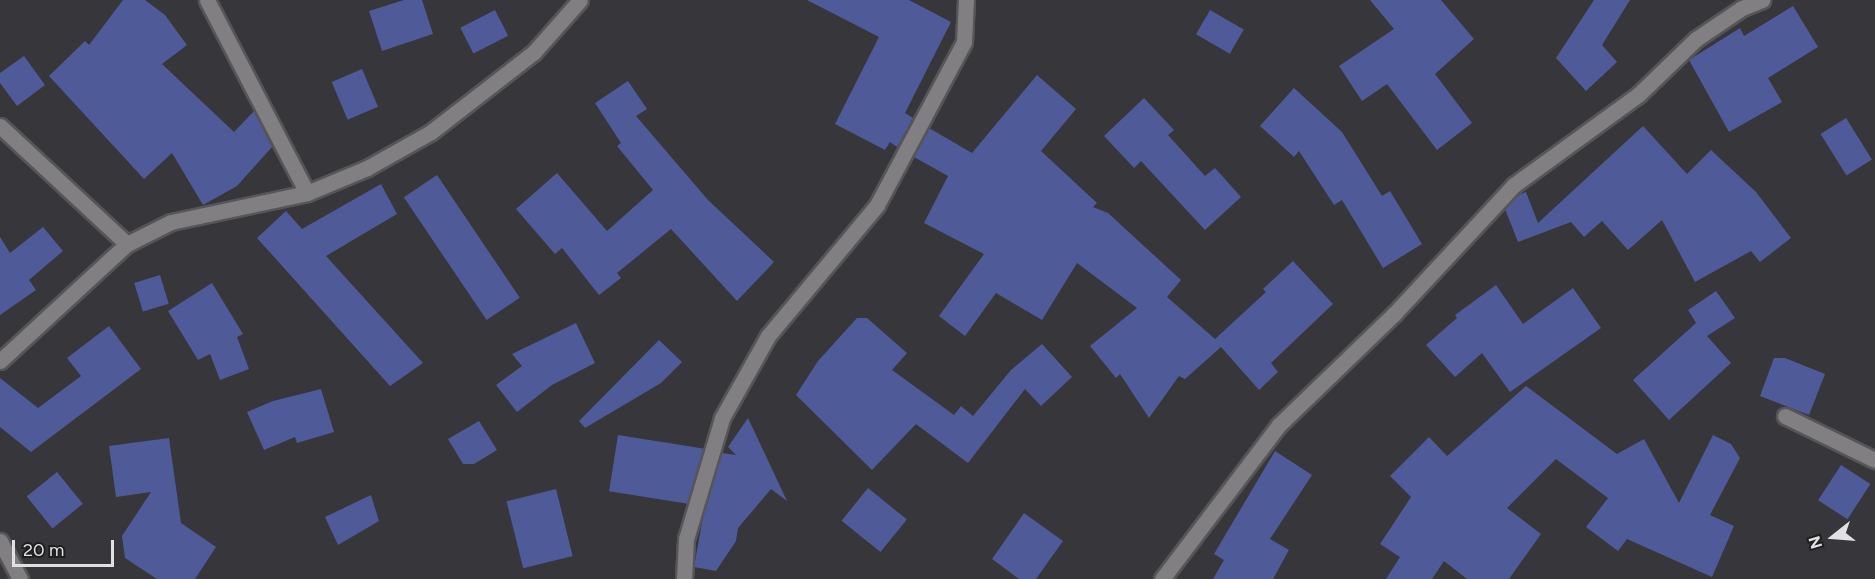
<!DOCTYPE html>
<style>
body{margin:0}
#map{position:relative;width:1875px;height:579px;overflow:hidden;background:#37363a;font-family:Figtree,sans-serif}
div>[style]{position:absolute}
.building>*{inset:0;background:#4f5a99;transform-origin:0 0}
.roads{filter:drop-shadow(2px 0 #565558) drop-shadow(-2px 0 #565558) drop-shadow(0 2px #565558) drop-shadow(0 -2px #565558)}
.minor>*{height:15px;margin:-7.5px;padding:0 7.5px;transform-origin:7.5px;border-radius:7.5px;background:#817f81}
span{translate:-50% -50%;white-space:nowrap;text-align:center;line-height:1.15;-webkit-text-stroke:4.5px #1e1e20;paint-order:stroke}
.north{position:absolute;left:1803px;top:507px;width:60px;height:60px;-webkit-text-stroke:4px #1e1e20;paint-order:stroke;rotate:253deg;font-size:16px;font-weight:700;line-height:24px;text-align:center;color:#e1e0e3}
.north::after{content:'';display:block;margin:auto;width:21px;height:27px;background:#e1e0e3;clip-path:polygon(50% 0,100% 100%,50% 72%,0 100%)}
.scale{position:absolute;left:12px;top:540px;width:102px;height:27px;box-sizing:border-box;border:3px solid #e1e0e3;border-top:0;padding-left:8px;font-size:18px;line-height:21px;white-space:nowrap;color:#e1e0e3;-webkit-text-stroke:4px #1e1e20;paint-order:stroke}
</style>
<div id="map">
<div class="building">
<div style="clip-path:polygon(123px 0,145px 0,165px 15px,187px 45px,162px 64px,234px 132px,254px 111px,272px 147px,237px 186px,203px 205px,172px 153px,144px 179px,49px 76px,85px 41px,89px 45px)"></div>
<div style="clip-path:polygon(404px 0,422px 0,433px 34px,382px 51px,369px 11px)"></div>
<div style="clip-path:polygon(807px 0,909px 0,951px 22px,905px 113px,913px 118px,897px 147px,890px 142px,885px 150px,835px 124px,879px 37px)"></div>
<div style="clip-path:polygon(1370px 0,1441px 0,1474px 39px,1435px 74px,1472px 123px,1437px 150px,1387px 84px,1362px 101px,1339px 66px,1394px 29px)"></div>
<div style="clip-path:polygon(1594px 0,1630px 0,1602px 45px,1617px 62px,1586px 91px,1556px 58px)"></div>
<div style="clip-path:polygon(1793px 6px,1818px 47px,1768px 78px,1782px 102px,1729px 132px,1689px 60px,1740px 28px,1744px 36px)"></div>
<div style="left:495px;top:10px;width:29px;height:39px;rotate:63deg"></div>
<div style="left:1210px;top:10px;width:39px;height:28px;rotate:30deg"></div>
<div style="clip-path:polygon(24px 56px,45px 85px,17px 106px,0 83px,0 73px)"></div>
<div style="left:362px;top:69px;width:41px;height:33px;rotate:67deg"></div>
<div style="clip-path:polygon(1037px 75px,1076px 109px,1041px 151px,1097px 203px,1093px 207px,1108px 213px,1181px 280px,1167px 297px,1215px 339px,1266px 292px,1263px 289px,1293px 261px,1333px 304px,1271px 363px,1278px 372px,1259px 390px,1221px 347px,1185px 379px,1179px 376px,1149px 418px,1120px 374px,1116px 378px,1090px 346px,1137px 308px,1077px 263px,1042px 320px,996px 293px,965px 336px,939px 316px,984px 254px,924px 223px,948px 176px,914px 157px,929px 128px,972px 153px)"></div>
<div style="clip-path:polygon(628px 81px,647px 109px,636px 116px,708px 200px,774px 262px,737px 301px,671px 229px,617px 273px,621px 278px,599px 295px,562px 248px,555px 254px,516px 209px,557px 173px,607px 231px,653px 190px,617px 146px,621px 143px,595px 103px)"></div>
<div style="clip-path:polygon(1294px 88px,1342px 132px,1382px 196px,1390px 191px,1422px 244px,1383px 268px,1342px 200px,1334px 205px,1299px 151px,1294px 157px,1260px 126px)"></div>
<div style="clip-path:polygon(1144px 98px,1174px 130px,1168px 135px,1205px 176px,1215px 168px,1241px 197px,1205px 230px,1141px 161px,1134px 168px,1104px 136px)"></div>
<div style="left:1846px;top:118px;width:49px;height:30px;rotate:58deg"></div>
<div style="clip-path:polygon(1643px 126px,1687px 174px,1711px 150px,1756px 192px,1791px 238px,1760px 262px,1751px 251px,1695px 282px,1662px 220px,1628px 250px,1602px 221px,1584px 237px,1571px 222px,1518px 242px,1505px 209px,1518px 195px,1526px 192px,1538px 223px)"></div>
<div style="left:437px;top:175px;width:148px;height:40px;rotate:56deg"></div>
<div style="clip-path:polygon(381px 184px,397px 214px,326px 256px,423px 363px,390px 386px,257px 238px,286px 211px,302px 229px)"></div>
<div style="clip-path:polygon(43px 227px,63px 251px,29px 280px,36px 290px,0 315px,0 237px,10px 253px)"></div>
<div style="left:160px;top:275px;width:30px;height:27px;rotate:73deg"></div>
<div style="clip-path:polygon(212px 283px,243px 334px,237px 337px,249px 369px,220px 380px,210px 354px,198px 360px,168px 311px)"></div>
<div style="clip-path:polygon(1496px 285px,1523px 324px,1573px 288px,1601px 328px,1510px 392px,1482px 353px,1455px 377px,1426px 345px,1457px 318px,1455px 315px)"></div>
<div style="clip-path:polygon(1716px 291px,1735px 318px,1707px 336px,1731px 363px,1669px 420px,1633px 380px,1696px 323px,1688px 310px)"></div>
<div style="clip-path:polygon(857px 318px,867px 318px,907px 353px,892px 370px,954px 415px,961px 406px,973px 416px,1011px 370px,1042px 344px,1072px 377px,1041px 406px,1025px 389px,968px 463px,916px 424px,872px 470px,796px 395px,818px 361px)"></div>
<div style="clip-path:polygon(576px 323px,595px 363px,552px 385px,517px 412px,496px 385px,522px 366px,512px 354px)"></div>
<div style="clip-path:polygon(109px 326px,141px 369px,31px 452px,0 427px,0 378px,38px 408px,81px 376px,67px 358px)"></div>
<div style="clip-path:polygon(659px 340px,682px 362px,661px 383px,585px 428px,579px 421px)"></div>
<div style="clip-path:polygon(1774px 358px,1785px 358px,1825px 374px,1809px 415px,1760px 396px)"></div>
<div style="clip-path:polygon(1526px 386px,1617px 454px,1644px 439px,1679px 503px,1713px 435px,1731px 444px,1740px 458px,1710px 515px,1734px 526px,1712px 577px,1627px 539px,1618px 551px,1586px 527px,1608px 498px,1556px 459px,1507px 508px,1541px 534px,1509px 579px,1467px 579px,1444px 561px,1432px 579px,1386px 579px,1400px 557px,1380px 544px,1411px 497px,1390px 476px,1429px 437px,1447px 456px)"></div>
<div style="clip-path:polygon(321px 389px,334px 432px,297px 443px,295px 437px,264px 450px,247px 412px,273px 401px)"></div>
<div style="clip-path:polygon(748px 418px,787px 501px,771px 489px,738px 528px,736px 541px,716px 571px,694px 567px,704px 511px,722px 453px,736px 455px,728px 447px)"></div>
<div style="clip-path:polygon(479px 421px,497px 450px,474px 464px,463px 464px,448px 439px)"></div>
<div style="left:618px;top:435px;width:86px;height:57px;rotate:9deg"></div>
<div style="clip-path:polygon(169px 438px,181px 523px,216px 547px,195px 579px,157px 579px,125px 558px,122px 536px,151px 492px,116px 497px,109px 446px)"></div>
<div style="clip-path:polygon(1275px 451px,1312px 475px,1270px 539px,1289px 550px,1273px 579px,1213px 579px,1224px 560px,1214px 554px)"></div>
<div style="left:1841px;top:465px;width:35px;height:42px;rotate:33deg"></div>
<div style="left:57px;top:472px;width:41px;height:39px;rotate:51deg"></div>
<div style="left:868px;top:488px;width:50px;height:42px;rotate:39deg"></div>
<div style="left:556px;top:489px;width:69px;height:51px;rotate:76deg"></div>
<div style="clip-path:polygon(371px 495px,379px 521px,338px 545px,325px 517px)"></div>
<div style="clip-path:polygon(1024px 513px,1063px 541px,1036px 579px,1019px 579px,992px 559px)"></div>
</div>
<div class="roads">
<div class="minor">
<div style="left:207px;top:0;width:217px;rotate:62.6deg"></div>
<div style="left:0;top:126px;width:173px;rotate:42.9deg"></div>
<div style="left:0;top:361px;width:173px;rotate:-42.7deg"></div>
<div style="left:127px;top:244px;width:49px;rotate:-26.6deg"></div>
<div style="left:171px;top:222px;width:139px;rotate:-12deg"></div>
<div style="left:307px;top:193px;width:65px;rotate:-22.6deg"></div>
<div style="left:367px;top:168px;width:73px;rotate:-29.4deg"></div>
<div style="left:431px;top:132px;width:130px;rotate:-37.8deg"></div>
<div style="left:534px;top:52px;width:69px;rotate:-48.5deg"></div>
<div style="left:1785px;top:416px;width:100px;rotate:26.1deg"></div>
<div style="left:0;top:541px;width:43px;rotate:62.2deg"></div>
<div style="left:684px;top:579px;width:40px;rotate:-87.1deg"></div>
<div style="left:686px;top:539px;width:126px;rotate:-73.4deg"></div>
<div style="left:722px;top:418px;width:94px;rotate:-60.7deg"></div>
<div style="left:768px;top:336px;width:170px;rotate:-50.2deg"></div>
<div style="left:877px;top:205px;width:185px;rotate:-61.9deg"></div>
<div style="left:964px;top:42px;width:42px;rotate:-87.3deg"></div>
<div style="left:1162px;top:579px;width:193px;rotate:-52.8deg"></div>
<div style="left:1279px;top:425px;width:160px;rotate:-44deg"></div>
<div style="left:1394px;top:314px;width:176px;rotate:-47.1deg"></div>
<div style="left:1514px;top:185px;width:153px;rotate:-36deg"></div>
<div style="left:1638px;top:95px;width:81px;rotate:-44deg"></div>
<div style="left:1696px;top:39px;width:55px;rotate:-34deg"></div>
<div style="left:1742px;top:8px;width:22px;rotate:-22deg"></div>
</div>
</div>
<div class="north">N</div>
<div class="scale">20 m</div>
</div>
